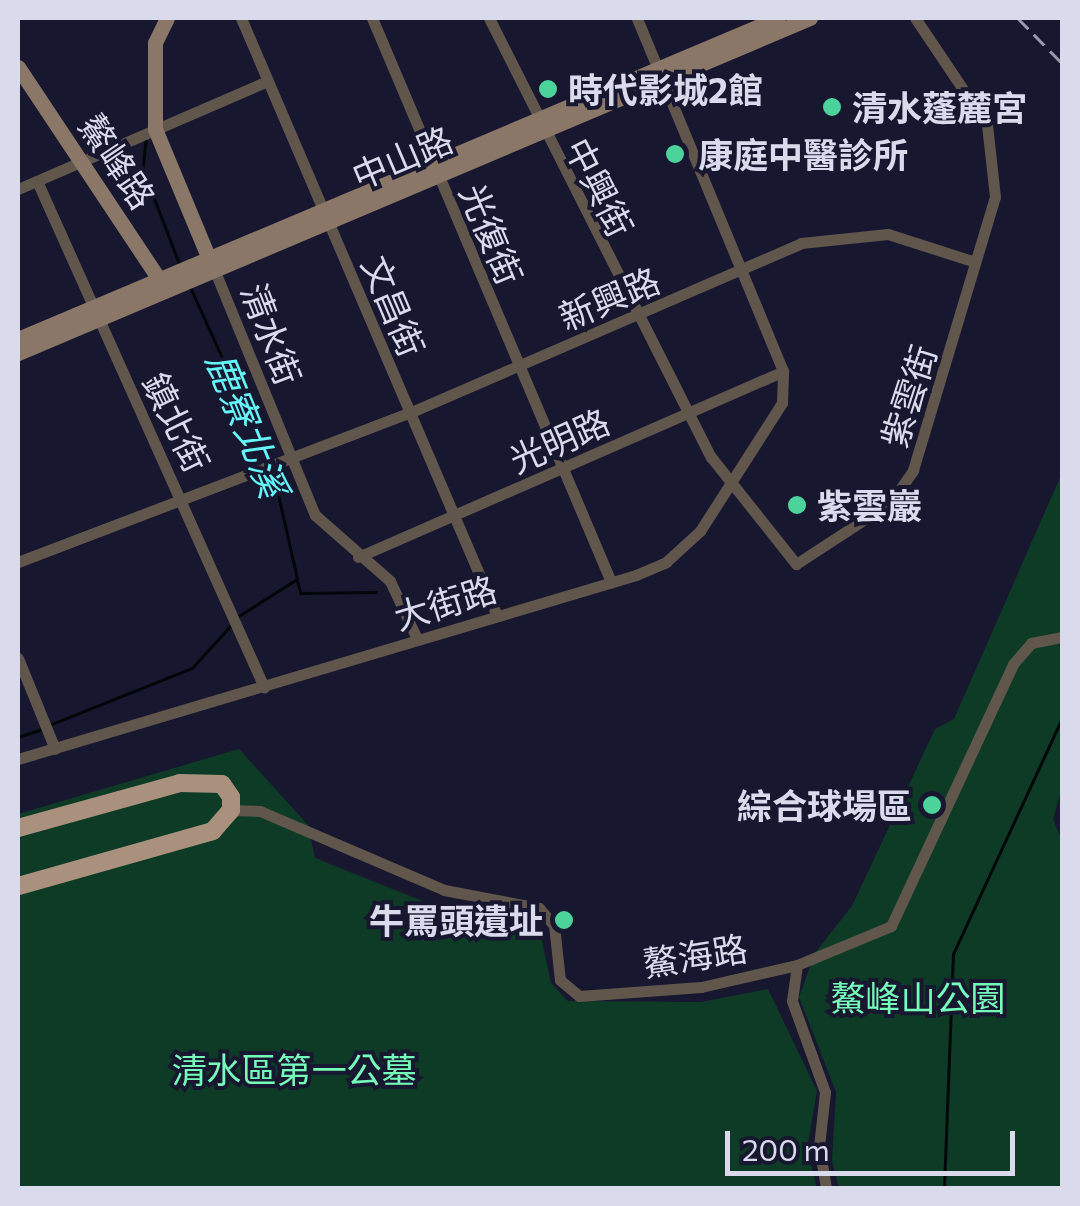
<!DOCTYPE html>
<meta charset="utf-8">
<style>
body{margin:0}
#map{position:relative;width:1080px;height:1206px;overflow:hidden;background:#181730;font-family:Commissioner,"Noto Sans TC",sans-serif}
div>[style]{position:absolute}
.green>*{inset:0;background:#0d3b26}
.stream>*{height:2.5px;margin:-1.25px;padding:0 1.25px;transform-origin:1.25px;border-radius:1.25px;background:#000708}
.street>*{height:11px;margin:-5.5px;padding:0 5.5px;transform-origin:5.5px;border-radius:5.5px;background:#61564c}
.secondary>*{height:15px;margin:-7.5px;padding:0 7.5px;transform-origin:7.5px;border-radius:7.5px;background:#8a7768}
.primary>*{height:18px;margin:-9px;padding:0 9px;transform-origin:9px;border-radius:9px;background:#a9917e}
.rail>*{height:2.5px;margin-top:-1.25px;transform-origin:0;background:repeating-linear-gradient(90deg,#9899ad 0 15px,transparent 0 23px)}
.dots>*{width:28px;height:28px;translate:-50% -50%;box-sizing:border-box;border:5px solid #181730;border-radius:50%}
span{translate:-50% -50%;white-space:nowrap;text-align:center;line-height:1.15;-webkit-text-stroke:8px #181730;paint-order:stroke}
.poi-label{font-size:35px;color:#d9daec;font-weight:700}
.left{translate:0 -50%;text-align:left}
.right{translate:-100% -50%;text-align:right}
.street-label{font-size:35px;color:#d9daec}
.park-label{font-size:35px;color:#75feba}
.water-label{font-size:38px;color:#65f6fa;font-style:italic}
.frame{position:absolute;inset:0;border:20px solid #d9daec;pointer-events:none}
.scale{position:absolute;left:725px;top:1131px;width:290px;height:45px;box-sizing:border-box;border:5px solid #d9daec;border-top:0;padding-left:12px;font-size:30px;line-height:35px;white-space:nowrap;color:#d9daec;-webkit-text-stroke:8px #181730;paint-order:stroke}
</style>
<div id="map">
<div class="green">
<div style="clip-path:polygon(1062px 473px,1062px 788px,1053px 819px,1062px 841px,1062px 1188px,839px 1188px,832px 1161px,836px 1092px,799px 997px,815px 953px,852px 906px,935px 729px,954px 719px)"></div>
<div style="clip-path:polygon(239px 749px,308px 825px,315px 858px,480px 924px,540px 933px,551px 983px,568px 1001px,701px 1002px,768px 989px,817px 1091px,807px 1149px,817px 1188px,18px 1188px,18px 814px)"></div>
</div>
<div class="stream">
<div style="left:146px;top:141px;width:28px;rotate:96deg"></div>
<div style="left:143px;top:169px;width:103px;rotate:68.9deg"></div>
<div style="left:190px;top:286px;width:192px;rotate:65.7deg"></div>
<div style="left:297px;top:580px;width:14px;rotate:73deg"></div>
<div style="left:301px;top:593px;width:75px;rotate:-0.8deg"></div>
<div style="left:237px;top:617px;width:71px;rotate:-32.3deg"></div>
<div style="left:297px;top:579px;width:114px;rotate:-102.7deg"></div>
<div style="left:52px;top:724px;width:151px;rotate:-21.8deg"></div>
<div style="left:192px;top:668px;width:59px;rotate:-47.7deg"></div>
<div style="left:18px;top:737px;width:23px;rotate:-18deg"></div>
<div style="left:944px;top:1188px;width:234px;rotate:-87.8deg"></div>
<div style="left:953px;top:954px;width:260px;rotate:-65.2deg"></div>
</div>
<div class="street">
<div style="left:241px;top:18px;width:650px;rotate:66.82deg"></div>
<div style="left:372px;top:18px;width:613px;rotate:67.03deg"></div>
<div style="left:489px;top:18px;width:492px;rotate:63.2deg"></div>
<div style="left:711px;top:457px;width:137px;rotate:51.5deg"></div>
<div style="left:796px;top:564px;width:113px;rotate:-33.1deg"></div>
<div style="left:891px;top:502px;width:39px;rotate:-55deg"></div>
<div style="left:913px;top:470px;width:285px;rotate:-73.3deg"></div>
<div style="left:995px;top:197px;width:72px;rotate:-96.3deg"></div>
<div style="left:987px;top:125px;width:129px;rotate:-123.9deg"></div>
<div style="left:37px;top:181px;width:555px;rotate:65.84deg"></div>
<div style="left:18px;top:189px;width:271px;rotate:-23.4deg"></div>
<div style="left:214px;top:269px;width:266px;rotate:67.7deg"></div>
<div style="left:315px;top:515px;width:100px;rotate:41.3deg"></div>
<div style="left:390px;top:581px;width:64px;rotate:65deg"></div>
<div style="left:358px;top:557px;width:464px;rotate:-23.6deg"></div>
<div style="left:18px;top:562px;width:418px;rotate:-20.9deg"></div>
<div style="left:409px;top:413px;width:427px;rotate:-23.4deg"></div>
<div style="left:801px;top:243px;width:87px;rotate:-5.9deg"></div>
<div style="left:888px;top:234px;width:91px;rotate:17.8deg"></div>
<div style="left:18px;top:658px;width:98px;rotate:67.9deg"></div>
<div style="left:18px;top:759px;width:645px;rotate:-16.58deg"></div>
<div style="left:636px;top:575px;width:33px;rotate:-23deg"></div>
<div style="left:666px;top:562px;width:46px;rotate:-42.4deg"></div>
<div style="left:700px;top:531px;width:152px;rotate:-57.4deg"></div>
<div style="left:782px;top:403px;width:32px;rotate:-88deg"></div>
<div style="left:783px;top:371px;width:382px;rotate:-112.5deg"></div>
<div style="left:231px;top:810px;width:29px;rotate:2deg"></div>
<div style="left:260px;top:811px;width:200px;rotate:23.2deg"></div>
<div style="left:444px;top:890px;width:97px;rotate:10.7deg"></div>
<div style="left:539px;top:908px;width:23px;rotate:49deg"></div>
<div style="left:554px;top:925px;width:55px;rotate:83.8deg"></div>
<div style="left:560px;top:980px;width:25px;rotate:40deg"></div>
<div style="left:579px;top:996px;width:122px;rotate:-4.2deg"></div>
<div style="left:701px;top:987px;width:98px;rotate:-12.9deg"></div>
<div style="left:797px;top:965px;width:102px;rotate:-22.5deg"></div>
<div style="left:891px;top:926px;width:289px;rotate:-65deg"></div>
<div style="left:1013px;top:664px;width:28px;rotate:-49deg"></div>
<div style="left:1031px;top:643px;width:32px;rotate:-11deg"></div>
<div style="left:797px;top:965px;width:36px;rotate:98deg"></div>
<div style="left:792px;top:1001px;width:97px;rotate:70.1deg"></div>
<div style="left:825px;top:1092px;width:54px;rotate:96.3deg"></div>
<div style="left:819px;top:1146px;width:43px;rotate:80.5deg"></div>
</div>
<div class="secondary">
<div style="left:167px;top:18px;width:28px;rotate:116deg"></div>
<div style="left:155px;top:43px;width:86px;rotate:90deg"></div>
<div style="left:155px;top:129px;width:148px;rotate:67.4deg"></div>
<div style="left:18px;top:67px;width:264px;rotate:56.4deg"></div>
<div style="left:18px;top:339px;width:825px;rotate:-22.9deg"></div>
<div style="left:18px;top:353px;width:860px;rotate:-22.93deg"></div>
</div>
<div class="primary">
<div style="left:18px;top:828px;width:168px;rotate:-15.5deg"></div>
<div style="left:180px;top:783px;width:42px;rotate:1.4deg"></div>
<div style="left:222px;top:784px;width:16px;rotate:55deg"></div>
<div style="left:231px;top:797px;width:13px;rotate:90deg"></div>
<div style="left:231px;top:810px;width:28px;rotate:131deg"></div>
<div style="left:213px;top:831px;width:203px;rotate:164.2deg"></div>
</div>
<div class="rail">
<div style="left:1018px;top:18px;width:63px;rotate:45.6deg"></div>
</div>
<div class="dots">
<div style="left:548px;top:89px;background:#4cd39b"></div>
<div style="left:832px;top:107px;background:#4cd39b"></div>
<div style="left:675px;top:154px;background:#4cd39b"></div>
<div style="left:797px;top:505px;background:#4cd39b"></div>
<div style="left:932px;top:805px;background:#4cd39b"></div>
<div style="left:564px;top:920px;background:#4cd39b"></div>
</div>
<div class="poi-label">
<span class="left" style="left:568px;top:89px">時代影城2館</span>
<span class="left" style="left:852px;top:107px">清水蓬麓宮</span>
<span class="left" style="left:698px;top:154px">康庭中醫診所</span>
<span class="left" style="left:817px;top:505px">紫雲巖</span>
<span class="right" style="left:912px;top:805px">綜合球場區</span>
<span class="right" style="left:544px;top:920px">牛罵頭遺址</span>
</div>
<div class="street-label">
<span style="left:402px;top:157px;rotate:-23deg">中山路</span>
<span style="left:118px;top:161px;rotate:56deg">鰲峰路</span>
<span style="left:600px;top:187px;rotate:63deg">中興街</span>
<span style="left:492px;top:234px;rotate:67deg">光復街</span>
<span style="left:609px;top:298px;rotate:-23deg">新興路</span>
<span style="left:394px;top:306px;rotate:67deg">文昌街</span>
<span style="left:272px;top:334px;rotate:69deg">清水街</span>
<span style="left:908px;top:396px;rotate:-72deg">紫雲街</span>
<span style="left:177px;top:422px;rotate:64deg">鎮北街</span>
<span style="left:559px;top:440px;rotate:-24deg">光明路</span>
<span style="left:445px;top:602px;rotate:-17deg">大街路</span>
<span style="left:695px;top:955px;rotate:-9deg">鰲海路</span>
</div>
<div class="park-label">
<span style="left:918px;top:997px">鰲峰山公園</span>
<span style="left:294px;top:1069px">清水區第一公墓</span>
</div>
<div class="water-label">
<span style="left:248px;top:424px;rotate:68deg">鹿寮北溪</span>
</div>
<div class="frame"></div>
<div class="scale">200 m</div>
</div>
